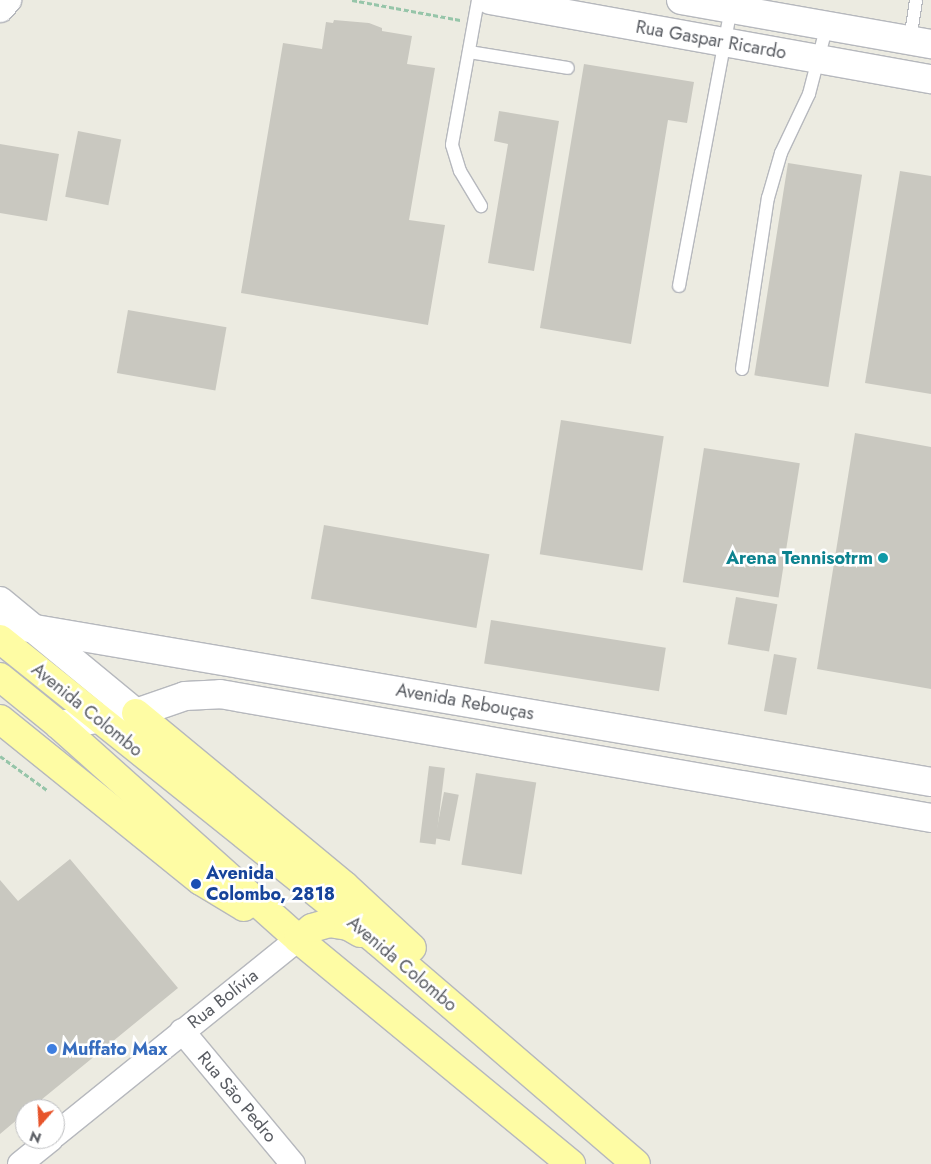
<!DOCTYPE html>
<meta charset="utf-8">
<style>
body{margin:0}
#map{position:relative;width:931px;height:1164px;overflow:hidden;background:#ecebe1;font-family:Jost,sans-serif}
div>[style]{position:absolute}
.building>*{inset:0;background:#c9c8c0;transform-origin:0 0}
.path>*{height:3px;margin-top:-1.5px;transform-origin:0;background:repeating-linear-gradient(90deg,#96c5a9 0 5px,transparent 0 7.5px)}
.roads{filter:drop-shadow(1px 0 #b6b8bd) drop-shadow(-1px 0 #b6b8bd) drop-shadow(0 1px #b6b8bd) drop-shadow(0 -1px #b6b8bd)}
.lane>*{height:12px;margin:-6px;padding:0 6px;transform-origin:6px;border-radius:6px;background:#fff}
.street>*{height:24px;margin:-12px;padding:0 12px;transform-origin:12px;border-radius:12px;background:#fff}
.secondary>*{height:28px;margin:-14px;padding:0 14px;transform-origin:14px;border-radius:14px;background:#fff}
.primary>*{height:28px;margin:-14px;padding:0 14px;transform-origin:14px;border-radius:14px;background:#fefca4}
.dots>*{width:14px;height:14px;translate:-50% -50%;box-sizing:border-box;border:2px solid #fff;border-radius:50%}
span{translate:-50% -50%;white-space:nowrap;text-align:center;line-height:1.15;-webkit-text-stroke:5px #fff;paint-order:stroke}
.street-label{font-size:18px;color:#595c62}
.culture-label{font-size:18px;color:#0d838f;font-weight:700}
.right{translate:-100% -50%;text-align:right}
.transit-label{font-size:18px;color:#164399;font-weight:700}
.left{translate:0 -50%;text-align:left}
.shop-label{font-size:18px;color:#366cbe;font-weight:700}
.north{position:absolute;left:15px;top:1099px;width:50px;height:50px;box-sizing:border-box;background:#fff;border:1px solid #bdbec0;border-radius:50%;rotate:199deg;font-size:14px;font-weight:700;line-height:20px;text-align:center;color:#595c62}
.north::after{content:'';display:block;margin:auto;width:18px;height:22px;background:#e7542b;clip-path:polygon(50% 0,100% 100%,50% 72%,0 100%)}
</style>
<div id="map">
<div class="building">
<div style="clip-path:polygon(334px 20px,369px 23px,382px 28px,382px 31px,412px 36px,407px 64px,435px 68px,409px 220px,445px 225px,428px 325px,241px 293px,283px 43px,322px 49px,326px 22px,333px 23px)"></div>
<div style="clip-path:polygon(584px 64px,694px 82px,687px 123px,668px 120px,631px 344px,540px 328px)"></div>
<div style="clip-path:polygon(499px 111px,559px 121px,534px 271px,488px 263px,508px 144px,494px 141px)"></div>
<div style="left:78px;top:131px;width:44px;height:67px;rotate:11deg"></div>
<div style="clip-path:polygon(0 144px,59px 154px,47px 221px,0 213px)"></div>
<div style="left:788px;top:163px;width:75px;height:215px;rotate:9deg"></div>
<div style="clip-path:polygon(900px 171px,931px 176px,931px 394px,865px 383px)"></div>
<div style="left:128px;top:310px;width:100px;height:64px;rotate:10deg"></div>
<div style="left:561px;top:420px;width:104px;height:136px;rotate:9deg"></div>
<div style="clip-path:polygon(855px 433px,931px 447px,931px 689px,817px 669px)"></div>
<div style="left:704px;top:448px;width:97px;height:136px;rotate:9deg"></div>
<div style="left:324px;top:525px;width:168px;height:75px;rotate:10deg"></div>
<div style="left:736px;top:597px;width:42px;height:48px;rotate:10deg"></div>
<div style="left:491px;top:620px;width:177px;height:44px;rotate:9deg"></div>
<div style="left:774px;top:654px;width:23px;height:58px;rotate:10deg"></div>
<div style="left:429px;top:766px;width:16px;height:77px;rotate:7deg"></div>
<div style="left:476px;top:773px;width:61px;height:93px;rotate:9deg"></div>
<div style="left:444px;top:792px;width:15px;height:47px;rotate:11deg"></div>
<div style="clip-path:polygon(70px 859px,178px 988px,30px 1109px,25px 1109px,25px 1113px,0 1134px,0 880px,18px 901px)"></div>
</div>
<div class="path">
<div style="left:352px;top:0;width:110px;rotate:10.5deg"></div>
<div style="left:0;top:756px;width:58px;rotate:35.9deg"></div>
</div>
<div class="roads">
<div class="lane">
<div style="left:478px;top:0;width:147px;rotate:100.2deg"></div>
<div style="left:452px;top:145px;width:27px;rotate:73deg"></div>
<div style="left:460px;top:171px;width:41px;rotate:59deg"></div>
<div style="left:910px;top:41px;width:41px;rotate:-81.7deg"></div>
<div style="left:469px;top:52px;width:100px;rotate:9.2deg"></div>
<div style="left:679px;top:286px;width:282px;rotate:-79.4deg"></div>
<div style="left:742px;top:369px;width:173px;rotate:-81.4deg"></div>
<div style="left:768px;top:198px;width:47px;rotate:-73.9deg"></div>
<div style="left:781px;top:153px;width:65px;rotate:-64.6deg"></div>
<div style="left:809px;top:94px;width:71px;rotate:-75.4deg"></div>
</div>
<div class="street">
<div style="left:182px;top:1031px;width:173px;rotate:50.2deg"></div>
<div style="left:55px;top:1135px;width:312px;rotate:-38.9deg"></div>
<div style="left:20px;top:1164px;width:40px;rotate:-39deg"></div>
</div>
<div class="secondary">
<div style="left:490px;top:0;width:448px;rotate:10.2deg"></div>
<div style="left:681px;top:0;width:254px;rotate:10deg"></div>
<div style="left:0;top:8px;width:11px;rotate:-49deg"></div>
<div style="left:0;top:601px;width:176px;rotate:39.5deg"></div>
<div style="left:0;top:623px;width:944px;rotate:9.69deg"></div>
<div style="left:59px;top:725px;width:78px;rotate:-8.9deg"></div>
<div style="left:136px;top:713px;width:52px;rotate:-19.1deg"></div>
<div style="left:185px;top:696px;width:35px;rotate:-3deg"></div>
<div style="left:220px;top:694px;width:722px;rotate:9.89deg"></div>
</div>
<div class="primary">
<div style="left:0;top:639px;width:484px;rotate:38.7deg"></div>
<div style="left:378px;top:942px;width:340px;rotate:40.7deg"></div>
<div style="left:0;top:677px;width:76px;rotate:39.1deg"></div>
<div style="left:59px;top:725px;width:321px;rotate:41.8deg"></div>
<div style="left:298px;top:939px;width:354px;rotate:39.5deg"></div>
<div style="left:136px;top:713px;width:271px;rotate:39.6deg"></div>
<div style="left:345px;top:886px;width:91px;rotate:42.8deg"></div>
<div style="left:0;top:719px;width:258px;rotate:38.9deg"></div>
<div style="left:201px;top:881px;width:50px;rotate:31.2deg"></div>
<div style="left:298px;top:939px;width:18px;rotate:-38deg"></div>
<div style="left:312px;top:928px;width:18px;rotate:-16deg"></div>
<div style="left:329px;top:923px;width:19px;rotate:9deg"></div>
<div style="left:348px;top:926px;width:14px;rotate:30deg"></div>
</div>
</div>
<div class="dots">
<div style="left:883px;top:558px;background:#0f9aa8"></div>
<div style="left:196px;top:884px;background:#1a4fb4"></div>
<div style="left:52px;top:1049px;background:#3f7fe0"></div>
</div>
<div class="street-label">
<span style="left:711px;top:40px;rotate:10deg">Rua Gaspar Ricardo</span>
<span style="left:465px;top:702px;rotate:10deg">Avenida Rebouças</span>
<span style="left:87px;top:710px;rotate:39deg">Avenida Colombo</span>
<span style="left:402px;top:964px;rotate:40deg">Avenida Colombo</span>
<span style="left:223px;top:999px;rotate:-38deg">Rua Bolívia</span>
<span style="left:237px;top:1097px;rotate:50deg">Rua São Pedro</span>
</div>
<div class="culture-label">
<span class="right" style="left:873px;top:558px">Arena Tennisotrm</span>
</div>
<div class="transit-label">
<span class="left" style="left:206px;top:884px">Avenida<br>Colombo, 2818</span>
</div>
<div class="shop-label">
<span class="left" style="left:62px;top:1049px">Muffato Max</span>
</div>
<div class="north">N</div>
</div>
